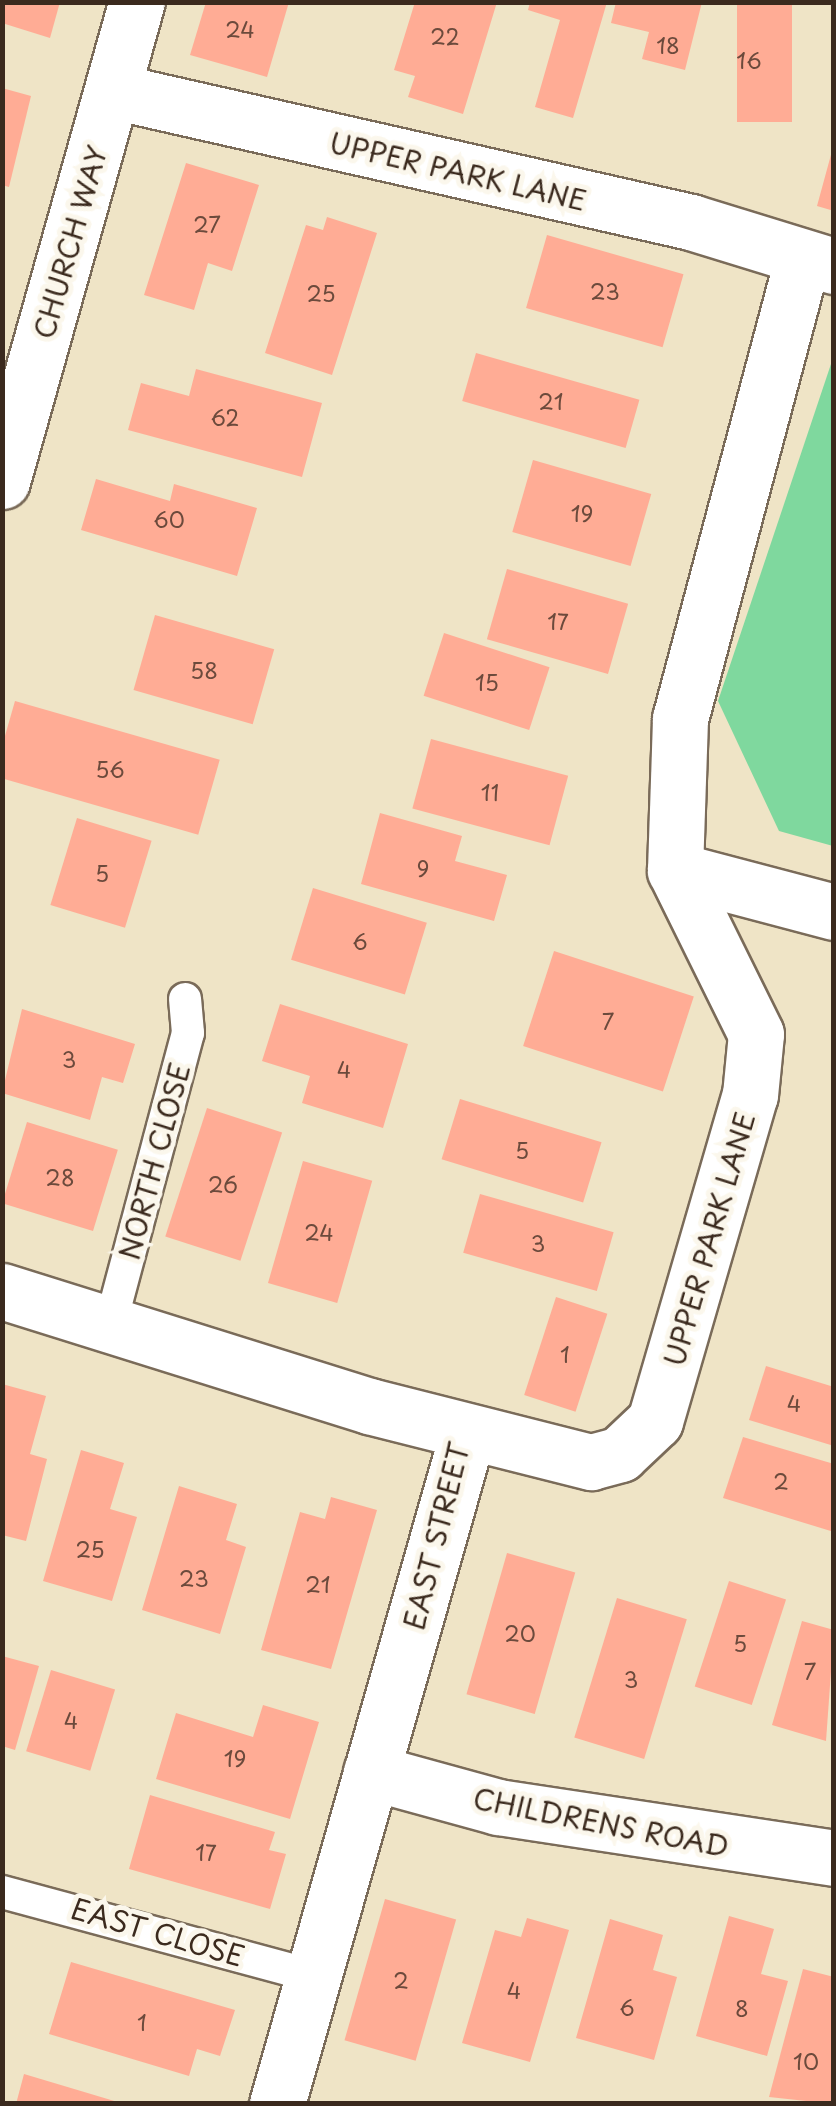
<!DOCTYPE html>
<style>
body{margin:0}
#map{position:relative;width:836px;height:2106px;overflow:hidden;background:#efe4c6;font-family:"Playpen Sans",sans-serif}
div>[style]{position:absolute}
.green>*{inset:0;background:#7fd89e}
.building>*{inset:0;background:#ffac95;transform-origin:0 0}
.roads{filter:drop-shadow(2px 0 #7a6b59) drop-shadow(-2px 0 #7a6b59) drop-shadow(0 2px #7a6b59) drop-shadow(0 -2px #7a6b59)}
.service>*{height:32px;margin:-16px;padding:0 16px;transform-origin:16px;border-radius:16px;background:#fff}
.minor>*{height:55px;margin:-27.5px;padding:0 27.5px;transform-origin:27.5px;border-radius:27.5px;background:#fff}
.tertiary>*{height:55px;margin:-27.5px;padding:0 27.5px;transform-origin:27.5px;border-radius:27.5px;background:#fff}
span{translate:-50% -50%;white-space:nowrap;text-align:center;line-height:1.15;-webkit-text-stroke:10px #fbf7ec;paint-order:stroke}
.number-label{font-size:22px;color:#6c4a3c}
.number-label span{-webkit-text-stroke-width:0}
.street-label{font-size:28px;color:#3b2a1e}
.frame{position:absolute;inset:0;border:5px solid #3b2a1e;pointer-events:none}
</style>
<div id="map">
<div class="green">
<div style="clip-path:polygon(833px 358px,833px 846px,779px 831px,718px 701px)"></div>
</div>
<div class="building">
<div style="clip-path:polygon(2px 2px,60px 2px,50px 38px,2px 23px)"></div>
<div style="clip-path:polygon(206px 2px,289px 2px,267px 77px,190px 55px)"></div>
<div style="clip-path:polygon(415px 2px,497px 2px,463px 114px,408px 97px,415px 76px,394px 70px)"></div>
<div style="clip-path:polygon(530px 2px,607px 2px,573px 118px,535px 107px,560px 20px,528px 10px)"></div>
<div style="clip-path:polygon(616px 2px,702px 2px,685px 70px,642px 59px,649px 32px,611px 23px)"></div>
<div style="left:737px;top:2px;width:55px;height:120px"></div>
<div style="clip-path:polygon(2px 88px,31px 96px,9px 187px,2px 185px)"></div>
<div style="clip-path:polygon(832px 151px,834px 152px,834px 211px,817px 206px)"></div>
<div style="clip-path:polygon(186px 163px,259px 185px,232px 271px,208px 263px,194px 310px,144px 295px)"></div>
<div style="clip-path:polygon(327px 217px,377px 233px,332px 375px,265px 353px,306px 225px,323px 230px)"></div>
<div style="left:547px;top:235px;width:142px;height:76px;rotate:16deg"></div>
<div style="left:476px;top:353px;width:170px;height:50px;rotate:16deg"></div>
<div style="clip-path:polygon(196px 369px,322px 403px,302px 477px,128px 430px,141px 383px,189px 396px)"></div>
<div style="left:533px;top:460px;width:123px;height:75px;rotate:16deg"></div>
<div style="clip-path:polygon(96px 479px,170px 501px,174px 484px,257px 508px,237px 576px,81px 530px)"></div>
<div style="left:507px;top:569px;width:126px;height:73px;rotate:16deg"></div>
<div style="left:155px;top:615px;width:124px;height:78px;rotate:16deg"></div>
<div style="left:444px;top:633px;width:111px;height:66px;rotate:18deg"></div>
<div style="left:15px;top:701px;width:213px;height:78px;rotate:16deg"></div>
<div style="left:431px;top:739px;width:142px;height:72px;rotate:15deg"></div>
<div style="clip-path:polygon(380px 813px,462px 836px,455px 861px,507px 875px,494px 921px,361px 884px)"></div>
<div style="left:77px;top:818px;width:78px;height:91px;rotate:17deg"></div>
<div style="left:313px;top:888px;width:119px;height:75px;rotate:17deg"></div>
<div style="left:554px;top:951px;width:147px;height:100px;rotate:18deg"></div>
<div style="clip-path:polygon(280px 1004px,408px 1044px,383px 1128px,302px 1103px,310px 1076px,262px 1061px)"></div>
<div style="clip-path:polygon(22px 1009px,135px 1044px,123px 1083px,102px 1077px,90px 1120px,2px 1093px)"></div>
<div style="left:460px;top:1099px;width:148px;height:63px;rotate:17deg"></div>
<div style="left:207px;top:1108px;width:79px;height:135px;rotate:18deg"></div>
<div style="left:27px;top:1122px;width:95px;height:85px;rotate:17deg"></div>
<div style="left:303px;top:1161px;width:72px;height:127px;rotate:16deg"></div>
<div style="left:480px;top:1194px;width:139px;height:61px;rotate:16deg"></div>
<div style="left:556px;top:1297px;width:54px;height:103px;rotate:18deg"></div>
<div style="clip-path:polygon(766px 1366px,834px 1387px,834px 1446px,749px 1420px)"></div>
<div style="clip-path:polygon(2px 1384px,46px 1396px,30px 1454px,47px 1459px,26px 1541px,2px 1535px)"></div>
<div style="clip-path:polygon(743px 1437px,834px 1464px,834px 1532px,723px 1498px)"></div>
<div style="clip-path:polygon(81px 1450px,124px 1463px,110px 1509px,137px 1517px,112px 1601px,43px 1581px)"></div>
<div style="clip-path:polygon(179px 1486px,237px 1504px,226px 1540px,246px 1547px,220px 1634px,142px 1610px)"></div>
<div style="clip-path:polygon(331px 1497px,377px 1510px,331px 1669px,261px 1650px,300px 1512px,325px 1519px)"></div>
<div style="left:507px;top:1553px;width:71px;height:147px;rotate:16deg"></div>
<div style="left:729px;top:1581px;width:60px;height:111px;rotate:18deg"></div>
<div style="left:617px;top:1598px;width:73px;height:146px;rotate:17deg"></div>
<div style="clip-path:polygon(802px 1621px,834px 1630px,826px 1741px,772px 1725px)"></div>
<div style="clip-path:polygon(2px 1656px,39px 1666px,15px 1750px,2px 1746px)"></div>
<div style="left:51px;top:1670px;width:67px;height:85px;rotate:17deg"></div>
<div style="clip-path:polygon(263px 1705px,319px 1722px,290px 1819px,156px 1779px,176px 1713px,253px 1737px)"></div>
<div style="clip-path:polygon(150px 1795px,275px 1832px,269px 1850px,286px 1854px,270px 1909px,129px 1869px)"></div>
<div style="left:385px;top:1899px;width:74px;height:147px;rotate:16deg"></div>
<div style="clip-path:polygon(729px 1916px,774px 1929px,761px 1974px,788px 1981px,767px 2056px,696px 2036px)"></div>
<div style="clip-path:polygon(527px 1918px,569px 1930px,530px 2062px,462px 2043px,495px 1930px,521px 1937px)"></div>
<div style="clip-path:polygon(610px 1919px,663px 1935px,653px 1970px,677px 1977px,654px 2060px,576px 2038px)"></div>
<div style="clip-path:polygon(71px 1962px,235px 2010px,220px 2056px,197px 2049px,189px 2076px,49px 2034px)"></div>
<div style="clip-path:polygon(803px 1969px,834px 1977px,834px 2104px,769px 2097px)"></div>
<div style="clip-path:polygon(24px 2074px,121px 2103px,121px 2104px,16px 2104px)"></div>
</div>
<div class="roads">
<div class="service">
<div style="left:111px;top:1322px;width:299px;rotate:-75.1deg"></div>
<div style="left:188px;top:1033px;width:34px;rotate:-95deg"></div>
<div style="left:2px;top:1892px;width:323px;rotate:15.1deg"></div>
</div>
<div class="minor">
<div style="left:113px;top:91px;width:593px;rotate:12.77deg"></div>
<div style="left:691px;top:222px;width:150px;rotate:17.1deg"></div>
<div style="left:675px;top:870px;width:164px;rotate:14.8deg"></div>
<div style="left:2px;top:1291px;width:385px;rotate:17.4deg"></div>
<div style="left:369px;top:1406px;width:229px;rotate:14.2deg"></div>
<div style="left:591px;top:1462px;width:30px;rotate:-15deg"></div>
<div style="left:620px;top:1454px;width:48px;rotate:-43.3deg"></div>
<div style="left:655px;top:1421px;width:340px;rotate:-73.8deg"></div>
<div style="left:750px;top:1095px;width:61px;rotate:-84.4deg"></div>
<div style="left:756px;top:1034px;width:183px;rotate:-116.3deg"></div>
<div style="left:675px;top:870px;width:151px;rotate:-88.1deg"></div>
<div style="left:680px;top:719px;width:478px;rotate:-75.1deg"></div>
<div style="left:371px;top:1772px;width:132px;rotate:15.4deg"></div>
<div style="left:498px;top:1807px;width:340px;rotate:8.6deg"></div>
<div style="left:277px;top:2104px;width:699px;rotate:-74.13deg"></div>
</div>
<div class="tertiary">
<div style="left:2px;top:481px;width:498px;rotate:-74.3deg"></div>
</div>
</div>
<div class="number-label">
<span style="left:240px;top:29px">24</span>
<span style="left:445px;top:36px">22</span>
<span style="left:668px;top:45px">18</span>
<span style="left:749px;top:60px">16</span>
<span style="left:207px;top:224px">27</span>
<span style="left:605px;top:291px">23</span>
<span style="left:321px;top:293px">25</span>
<span style="left:551px;top:401px">21</span>
<span style="left:225px;top:417px">62</span>
<span style="left:582px;top:513px">19</span>
<span style="left:169px;top:519px">60</span>
<span style="left:558px;top:621px">17</span>
<span style="left:204px;top:670px">58</span>
<span style="left:487px;top:682px">15</span>
<span style="left:110px;top:769px">56</span>
<span style="left:490px;top:792px">11</span>
<span style="left:423px;top:868px">9</span>
<span style="left:102px;top:873px">5</span>
<span style="left:360px;top:941px">6</span>
<span style="left:608px;top:1021px">7</span>
<span style="left:69px;top:1059px">3</span>
<span style="left:344px;top:1069px">4</span>
<span style="left:522px;top:1150px">5</span>
<span style="left:60px;top:1177px">28</span>
<span style="left:223px;top:1184px">26</span>
<span style="left:319px;top:1232px">24</span>
<span style="left:538px;top:1243px">3</span>
<span style="left:565px;top:1354px">1</span>
<span style="left:794px;top:1403px">4</span>
<span style="left:781px;top:1481px">2</span>
<span style="left:90px;top:1549px">25</span>
<span style="left:194px;top:1578px">23</span>
<span style="left:318px;top:1584px">21</span>
<span style="left:520px;top:1633px">20</span>
<span style="left:740px;top:1643px">5</span>
<span style="left:810px;top:1671px">7</span>
<span style="left:631px;top:1679px">3</span>
<span style="left:71px;top:1720px">4</span>
<span style="left:235px;top:1758px">19</span>
<span style="left:206px;top:1852px">17</span>
<span style="left:401px;top:1980px">2</span>
<span style="left:514px;top:1990px">4</span>
<span style="left:627px;top:2007px">6</span>
<span style="left:742px;top:2008px">8</span>
<span style="left:142px;top:2022px">1</span>
<span style="left:806px;top:2061px">10</span>
</div>
<div class="street-label">
<span style="left:458px;top:171px;rotate:13deg">UPPER PARK LANE</span>
<span style="left:70px;top:242px;rotate:-74deg">CHURCH WAY</span>
<span style="left:154px;top:1161px;rotate:-75deg">NORTH CLOSE</span>
<span style="left:709px;top:1239px;rotate:-74deg">UPPER PARK LANE</span>
<span style="left:436px;top:1536px;rotate:-76deg">EAST STREET</span>
<span style="left:601px;top:1822px;rotate:11deg">CHILDRENS ROAD</span>
<span style="left:158px;top:1932px;rotate:16deg">EAST CLOSE</span>
</div>
<div class="frame"></div>
</div>
